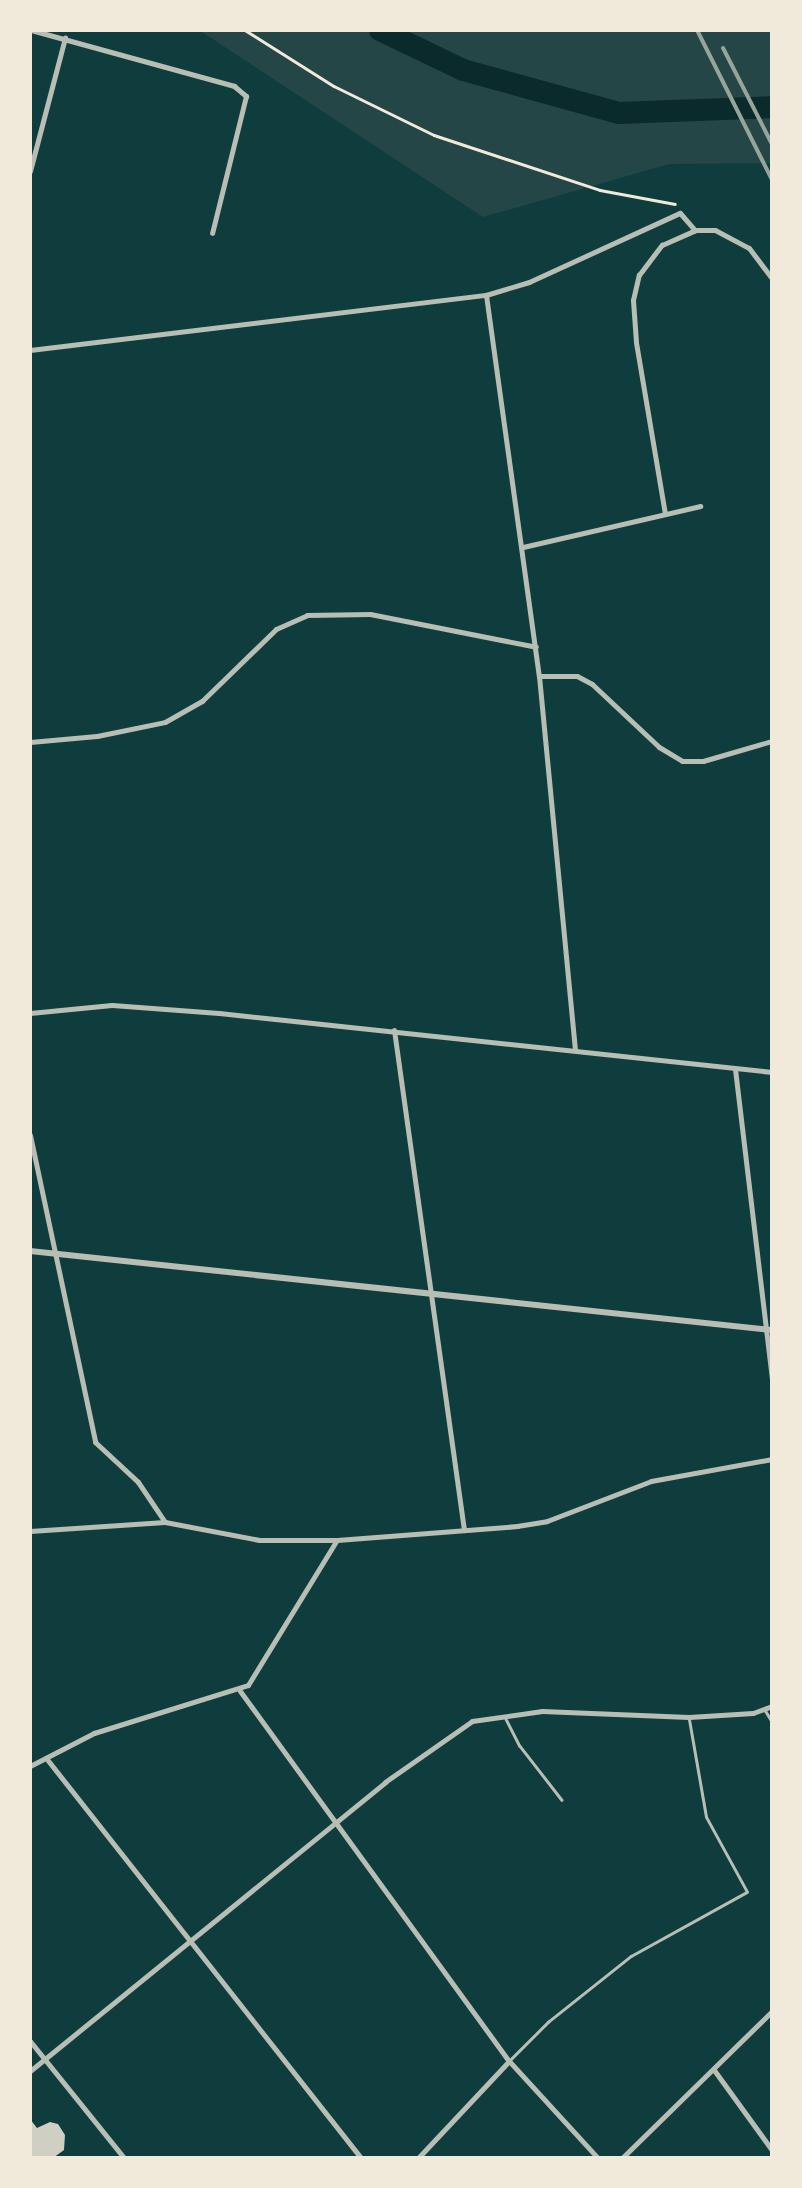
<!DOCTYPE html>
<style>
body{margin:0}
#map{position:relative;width:802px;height:2188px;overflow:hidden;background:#0f3d3e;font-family:Arial,sans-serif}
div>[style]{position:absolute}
.green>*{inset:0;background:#244646}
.river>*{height:22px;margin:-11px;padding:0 11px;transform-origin:11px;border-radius:11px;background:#0a2a2b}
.building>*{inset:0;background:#cfcfc3}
.path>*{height:2.5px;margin:-1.25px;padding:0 1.25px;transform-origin:1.25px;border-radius:1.25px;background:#f1e9da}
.service>*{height:2.5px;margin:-1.25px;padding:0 1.25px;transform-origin:1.25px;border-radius:1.25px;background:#b8beb3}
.minor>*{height:5px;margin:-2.5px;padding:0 2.5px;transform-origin:2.5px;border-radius:2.5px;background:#b8beb3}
.tertiary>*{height:6px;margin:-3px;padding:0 3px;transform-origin:3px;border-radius:3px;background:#b8beb3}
.rail>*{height:4px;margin:-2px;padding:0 2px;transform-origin:2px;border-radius:2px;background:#97a49c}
span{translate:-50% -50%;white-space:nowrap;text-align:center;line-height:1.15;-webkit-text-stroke:10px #f1e9da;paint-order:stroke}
.frame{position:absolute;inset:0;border:32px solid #f1e9da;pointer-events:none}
</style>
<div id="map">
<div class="green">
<div style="clip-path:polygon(199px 30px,772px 30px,772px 163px,669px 164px,483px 217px)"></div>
</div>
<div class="river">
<div style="left:380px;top:30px;width:92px;rotate:25.7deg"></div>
<div style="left:463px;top:70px;width:162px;rotate:15.4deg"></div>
<div style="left:619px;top:113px;width:153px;rotate:-2.2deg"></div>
</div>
<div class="building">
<div style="clip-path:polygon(30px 2119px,37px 2128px,50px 2122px,58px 2124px,65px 2135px,64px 2150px,53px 2158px,30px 2158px)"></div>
</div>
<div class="path">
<div style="left:245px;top:30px;width:105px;rotate:32.2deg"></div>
<div style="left:334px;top:86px;width:111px;rotate:26.1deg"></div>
<div style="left:434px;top:135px;width:175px;rotate:18.3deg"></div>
<div style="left:600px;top:190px;width:76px;rotate:10.6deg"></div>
</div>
<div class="service">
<div style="left:765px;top:1710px;width:13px;rotate:58deg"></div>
<div style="left:506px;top:1719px;width:30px;rotate:63deg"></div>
<div style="left:520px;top:1746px;width:68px;rotate:52.1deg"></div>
<div style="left:510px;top:2060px;width:54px;rotate:-45deg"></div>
<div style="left:548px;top:2022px;width:106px;rotate:-38.5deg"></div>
<div style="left:631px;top:1956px;width:132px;rotate:-28.9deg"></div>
<div style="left:747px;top:1892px;width:85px;rotate:-118.7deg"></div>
<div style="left:706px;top:1817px;width:98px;rotate:-99.9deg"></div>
</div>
<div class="minor">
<div style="left:31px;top:30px;width:211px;rotate:15.4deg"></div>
<div style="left:234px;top:86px;width:16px;rotate:40deg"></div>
<div style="left:246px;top:96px;width:141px;rotate:103.9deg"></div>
<div style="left:30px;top:171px;width:138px;rotate:-75.3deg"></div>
<div style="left:486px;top:295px;width:385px;rotate:82.1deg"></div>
<div style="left:539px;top:676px;width:376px;rotate:84.5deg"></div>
<div style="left:30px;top:350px;width:459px;rotate:-6.9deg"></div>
<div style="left:486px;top:295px;width:45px;rotate:-16.8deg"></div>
<div style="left:529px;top:282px;width:166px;rotate:-24.6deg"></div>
<div style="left:680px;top:213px;width:23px;rotate:49deg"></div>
<div style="left:665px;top:514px;width:174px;rotate:-99.6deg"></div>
<div style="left:636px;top:342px;width:42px;rotate:-94.1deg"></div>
<div style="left:633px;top:300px;width:26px;rotate:-77deg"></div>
<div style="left:639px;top:275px;width:38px;rotate:-53deg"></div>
<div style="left:662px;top:245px;width:36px;rotate:-24deg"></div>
<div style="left:695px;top:230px;width:20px"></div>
<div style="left:715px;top:230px;width:38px;rotate:28deg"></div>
<div style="left:749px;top:248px;width:38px;rotate:53deg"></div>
<div style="left:523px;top:547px;width:182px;rotate:-13deg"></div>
<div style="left:539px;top:676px;width:38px"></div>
<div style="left:577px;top:676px;width:17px;rotate:28deg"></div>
<div style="left:592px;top:684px;width:92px;rotate:43.2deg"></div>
<div style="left:659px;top:747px;width:27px;rotate:31deg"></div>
<div style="left:682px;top:761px;width:21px"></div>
<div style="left:703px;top:761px;width:72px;rotate:-16.2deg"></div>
<div style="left:30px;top:742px;width:67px;rotate:-5.1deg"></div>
<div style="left:97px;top:736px;width:69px;rotate:-11.6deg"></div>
<div style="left:165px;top:722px;width:43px;rotate:-29.6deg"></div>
<div style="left:202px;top:701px;width:103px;rotate:-44.2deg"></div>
<div style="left:276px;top:629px;width:34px;rotate:-24deg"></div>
<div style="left:307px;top:615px;width:63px;rotate:-0.9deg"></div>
<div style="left:370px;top:614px;width:169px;rotate:11.2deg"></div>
<div style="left:30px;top:1013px;width:82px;rotate:-5.6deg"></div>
<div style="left:112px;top:1005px;width:107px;rotate:4.3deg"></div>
<div style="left:219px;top:1013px;width:556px;rotate:6.09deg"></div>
<div style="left:394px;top:1030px;width:505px;rotate:82.03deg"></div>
<div style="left:735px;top:1069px;width:314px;rotate:83.2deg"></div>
<div style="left:30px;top:1135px;width:314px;rotate:78deg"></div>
<div style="left:95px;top:1442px;width:59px;rotate:42.9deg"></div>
<div style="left:138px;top:1482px;width:48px;rotate:56deg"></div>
<div style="left:30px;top:1531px;width:135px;rotate:-3.8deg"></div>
<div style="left:165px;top:1522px;width:96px;rotate:10.8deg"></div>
<div style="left:259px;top:1540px;width:78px"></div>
<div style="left:337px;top:1540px;width:181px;rotate:-4.4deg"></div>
<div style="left:517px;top:1526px;width:30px;rotate:-9deg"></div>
<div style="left:547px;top:1521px;width:111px;rotate:-21deg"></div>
<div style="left:651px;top:1481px;width:123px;rotate:-10.3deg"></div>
<div style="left:240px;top:1691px;width:457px;rotate:54deg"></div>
<div style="left:509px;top:2061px;width:132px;rotate:47.5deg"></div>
<div style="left:46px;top:1758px;width:509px;rotate:51.78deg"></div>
<div style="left:30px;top:1766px;width:72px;rotate:-27.3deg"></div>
<div style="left:94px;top:1733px;width:161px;rotate:-17.3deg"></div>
<div style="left:248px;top:1685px;width:170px;rotate:-58.5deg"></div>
<div style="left:30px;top:2041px;width:150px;rotate:51.2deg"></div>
<div style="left:714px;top:2070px;width:99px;rotate:54.1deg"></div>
<div style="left:30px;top:2071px;width:458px;rotate:-39.1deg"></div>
<div style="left:385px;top:1782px;width:106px;rotate:-35deg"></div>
<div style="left:472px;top:1721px;width:71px;rotate:-8.1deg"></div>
<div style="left:542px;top:1711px;width:147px;rotate:2.3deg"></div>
<div style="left:689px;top:1717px;width:64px;rotate:-3.6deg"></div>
<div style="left:753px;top:1713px;width:20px;rotate:-20deg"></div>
<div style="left:418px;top:2158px;width:133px;rotate:-46.8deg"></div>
<div style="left:622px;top:2158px;width:210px;rotate:-44.4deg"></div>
</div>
<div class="tertiary">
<div style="left:30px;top:1251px;width:746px;rotate:6.08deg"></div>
</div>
<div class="rail">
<div style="left:697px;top:30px;width:168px;rotate:63.4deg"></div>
<div style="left:723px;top:48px;width:108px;rotate:63deg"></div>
</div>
<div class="frame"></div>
</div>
